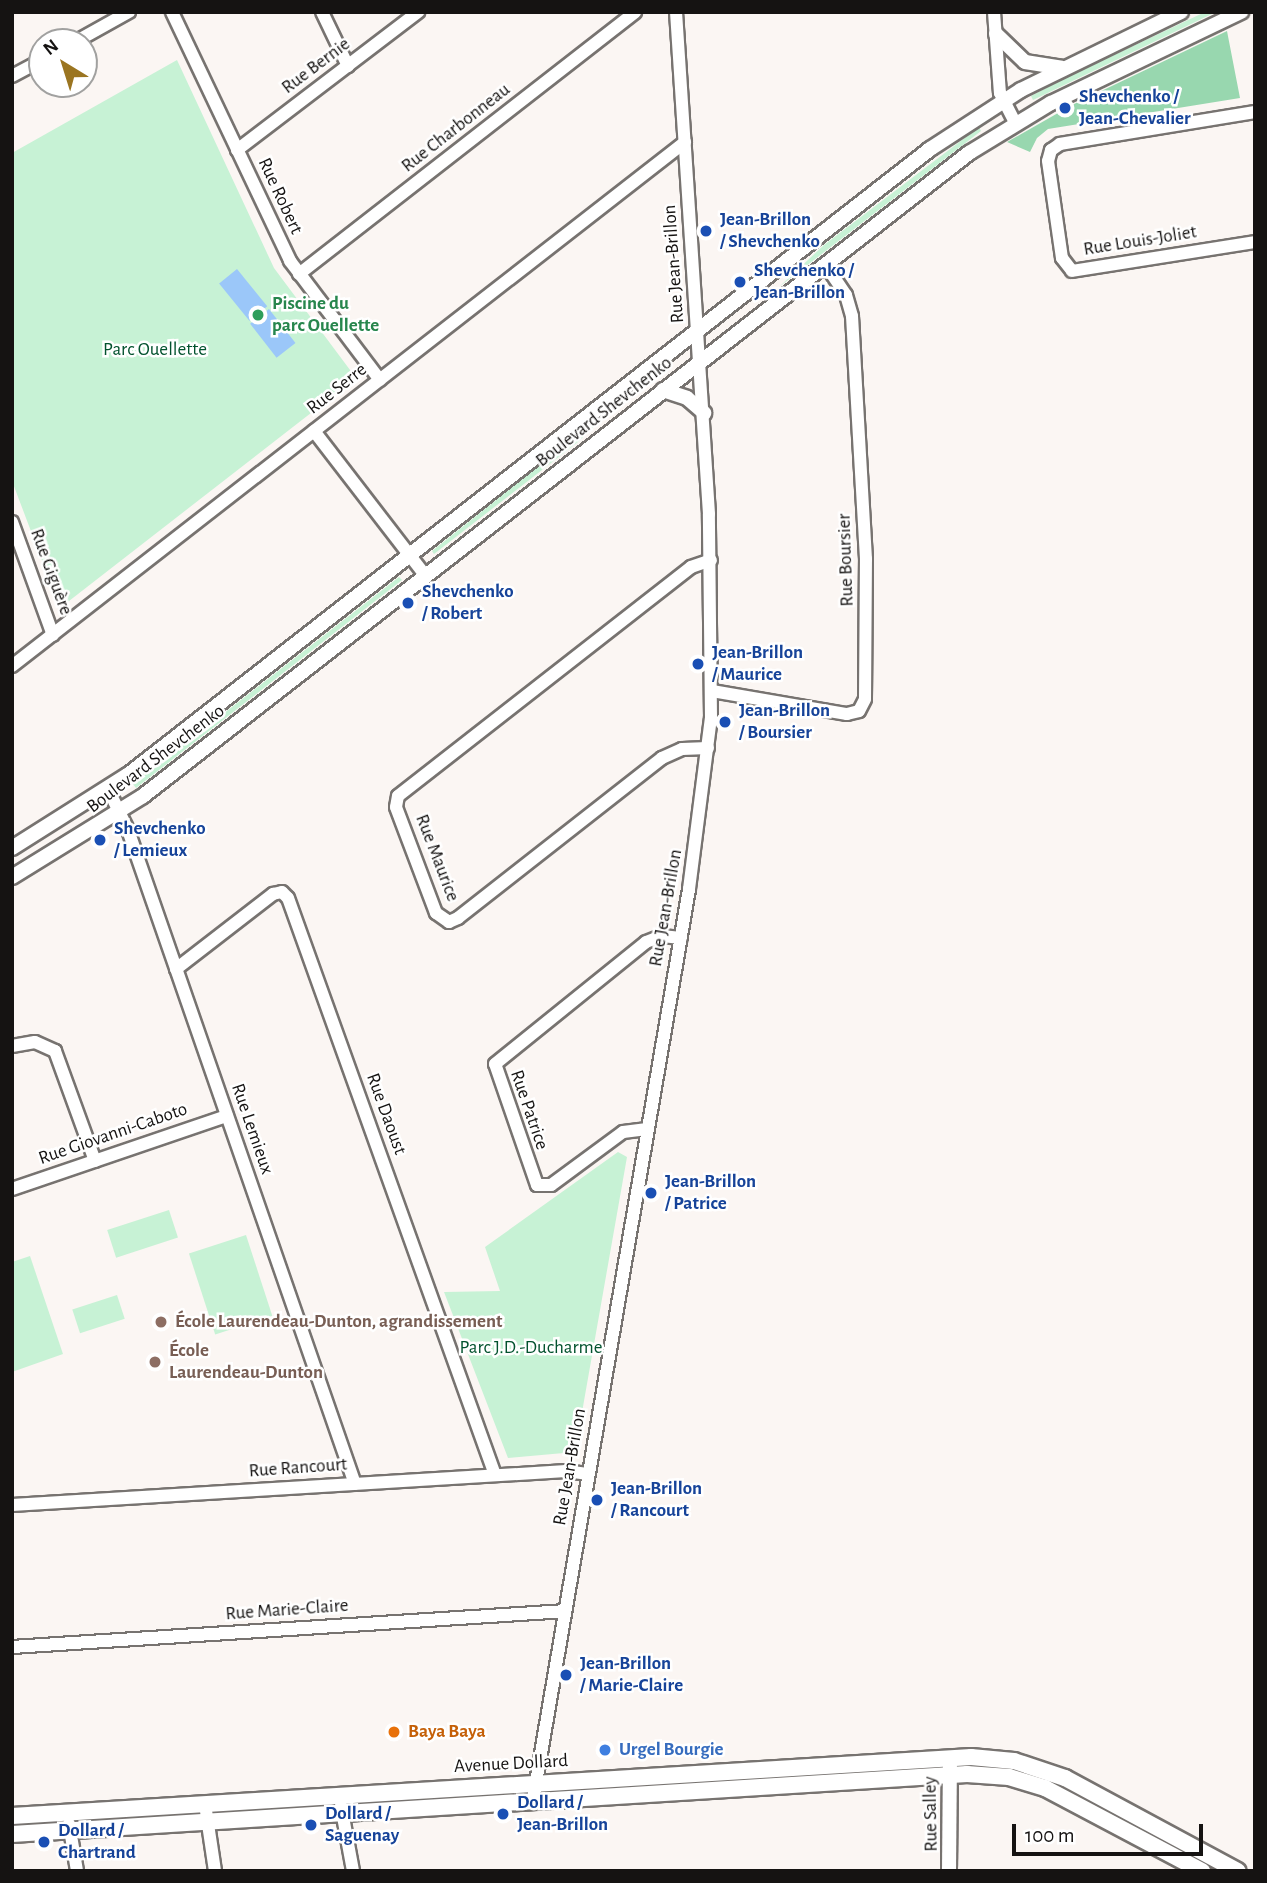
<!DOCTYPE html>
<meta charset="utf-8">
<style>
body{margin:0}
#map{position:relative;width:1267px;height:1883px;overflow:hidden;background:#fbf6f3;font-family:"Alegreya Sans",sans-serif}
div>[style]{position:absolute}
.green>*{inset:0;background:#c7f2d5;transform-origin:0 0}
.forest>*{inset:0;background:#98d7af}
.water>*{inset:0;background:#9bc7f9;transform-origin:0 0}
.roads{filter:drop-shadow(2px 0 #777370) drop-shadow(-2px 0 #777370) drop-shadow(0 2px #777370) drop-shadow(0 -2px #777370)}
.minor>*{height:12px;margin:-6px;padding:0 6px;transform-origin:6px;border-radius:6px;background:#fff}
.tertiary>*{height:14px;margin:-7px;padding:0 7px;transform-origin:7px;border-radius:7px;background:#fff}
.secondary>*{height:16px;margin:-8px;padding:0 8px;transform-origin:8px;border-radius:8px;background:#fff}
.dots>*{width:19px;height:19px;translate:-50% -50%;box-sizing:border-box;border:4px solid #fff;border-radius:50%}
span{translate:-50% -50%;white-space:nowrap;text-align:center;line-height:1.15;-webkit-text-stroke:5px #fff;paint-order:stroke}
.street-label{font-size:19px;color:#151312}
.transit-label{font-size:19px;color:#164399;font-weight:700}
.left{translate:0 -50%;text-align:left}
.leisure-label{font-size:19px;color:#27864d;font-weight:700}
.park-label{font-size:19px;color:#02522e}
.education-label{font-size:19px;color:#785e54;font-weight:700}
.food-label{font-size:19px;color:#c56008;font-weight:700}
.shop-label{font-size:19px;color:#366cbe;font-weight:700}
.frame{position:absolute;inset:0;border:14px solid #151312;pointer-events:none}
.north{position:absolute;left:28px;top:28px;width:70px;height:70px;box-sizing:border-box;background:#fff;border:2px solid #a1a1a0;border-radius:50%;rotate:322deg;font-size:19px;font-weight:700;line-height:28px;text-align:center;color:#151312}
.north::after{content:'';display:block;margin:auto;width:24px;height:32px;background:#9b7521;clip-path:polygon(50% 0,100% 100%,50% 72%,0 100%)}
.scale{position:absolute;left:1012px;top:1824px;width:191px;height:32px;box-sizing:border-box;border:4px solid #151312;border-top:0;padding-left:9px;font-size:21px;line-height:24px;white-space:nowrap;color:#151312;-webkit-text-stroke:5px #fff;paint-order:stroke}
</style>
<div id="map">
<div class="green">
<div style="clip-path:polygon(1205px 12px,1216px 12px,1033px 100px,1031px 96px,1061px 80px)"></div>
<div style="clip-path:polygon(177px 60px,274px 268px,356px 378px,60px 608px,12px 481px,12px 153px)"></div>
<div style="clip-path:polygon(979px 127px,981px 131px,779px 287px,824px 245px)"></div>
<div style="clip-path:polygon(618px 403px,578px 442px,434px 554px,432px 551px)"></div>
<div style="clip-path:polygon(399px 577px,402px 580px,136px 788px,133px 784px)"></div>
<div style="clip-path:polygon(618px 1152px,627px 1157px,575px 1452px,508px 1458px,444px 1292px,500px 1291px,485px 1247px)"></div>
<div style="left:169px;top:1210px;width:29px;height:65px;rotate:72deg"></div>
<div style="left:246px;top:1235px;width:85px;height:60px;rotate:72deg"></div>
<div style="clip-path:polygon(30px 1256px,63px 1354px,12px 1372px,12px 1262px)"></div>
<div style="left:117px;top:1295px;width:25px;height:47px;rotate:72deg"></div>
</div>
<div class="forest">
<div style="clip-path:polygon(1227px 31px,1240px 98px,1048px 129px,1037px 138px,1030px 152px,1007px 142px,1072px 105px)"></div>
</div>
<div class="water">
<div style="left:237px;top:269px;width:48px;height:23px;rotate:51deg"></div>
<div style="left:269px;top:309px;width:43px;height:24px;rotate:52deg"></div>
</div>
<div class="roads">
<div class="minor">
<div style="left:172px;top:12px;width:276px;rotate:64.6deg"></div>
<div style="left:290px;top:261px;width:149px;rotate:52.9deg"></div>
<div style="left:322px;top:12px;width:60px;rotate:64.3deg"></div>
<div style="left:994px;top:12px;width:81px;rotate:85.8deg"></div>
<div style="left:1000px;top:93px;width:34px;rotate:63deg"></div>
<div style="left:75px;top:42px;width:62px;rotate:-29.1deg"></div>
<div style="left:12px;top:76px;width:34px;rotate:-28deg"></div>
<div style="left:1255px;top:112px;width:198px;rotate:170.7deg"></div>
<div style="left:1060px;top:144px;width:11px;rotate:146deg"></div>
<div style="left:1051px;top:150px;width:11px;rotate:105deg"></div>
<div style="left:1048px;top:161px;width:98px;rotate:81.8deg"></div>
<div style="left:1062px;top:258px;width:16px;rotate:52deg"></div>
<div style="left:1072px;top:271px;width:185px;rotate:-9deg"></div>
<div style="left:237px;top:150px;width:228px;rotate:-37.3deg"></div>
<div style="left:299px;top:274px;width:426px;rotate:-37.9deg"></div>
<div style="left:314px;top:431px;width:182px;rotate:52.4deg"></div>
<div style="left:12px;top:522px;width:120px;rotate:70.1deg"></div>
<div style="left:12px;top:666px;width:853px;rotate:-37.9deg"></div>
<div style="left:712px;top:691px;width:137px;rotate:9.7deg"></div>
<div style="left:847px;top:714px;width:12px;rotate:-14deg"></div>
<div style="left:859px;top:711px;width:13px;rotate:-63deg"></div>
<div style="left:865px;top:699px;width:140px;rotate:-89.6deg"></div>
<div style="left:866px;top:559px;width:243px;rotate:-93.3deg"></div>
<div style="left:852px;top:316px;width:22px;rotate:-106deg"></div>
<div style="left:846px;top:295px;width:37px;rotate:-124deg"></div>
<div style="left:708px;top:748px;width:26px;rotate:178deg"></div>
<div style="left:682px;top:749px;width:22px;rotate:156deg"></div>
<div style="left:662px;top:758px;width:259px;rotate:141.9deg"></div>
<div style="left:458px;top:918px;width:10px;rotate:156deg"></div>
<div style="left:449px;top:922px;width:16px;rotate:-145deg"></div>
<div style="left:436px;top:913px;width:113px;rotate:-110.7deg"></div>
<div style="left:396px;top:807px;width:11px;rotate:-80deg"></div>
<div style="left:398px;top:796px;width:372px;rotate:-38deg"></div>
<div style="left:691px;top:567px;width:21px;rotate:-19deg"></div>
<div style="left:108px;top:789px;width:46px;rotate:64deg"></div>
<div style="left:128px;top:830px;width:692px;rotate:70.86deg"></div>
<div style="left:176px;top:969px;width:123px;rotate:-37.7deg"></div>
<div style="left:273px;top:894px;width:9px;rotate:-13deg"></div>
<div style="left:282px;top:892px;width:8px;rotate:45deg"></div>
<div style="left:288px;top:898px;width:613px;rotate:70.26deg"></div>
<div style="left:12px;top:1046px;width:23px;rotate:-10deg"></div>
<div style="left:35px;top:1042px;width:22px;rotate:24deg"></div>
<div style="left:55px;top:1051px;width:117px;rotate:70deg"></div>
<div style="left:647px;top:1129px;width:24px;rotate:173deg"></div>
<div style="left:623px;top:1132px;width:89px;rotate:143.6deg"></div>
<div style="left:551px;top:1185px;width:14px;rotate:180deg"></div>
<div style="left:537px;top:1185px;width:128px;rotate:-109.1deg"></div>
<div style="left:495px;top:1064px;width:194px;rotate:-38.9deg"></div>
<div style="left:646px;top:942px;width:17px;rotate:-21deg"></div>
<div style="left:662px;top:936px;width:19px;rotate:6deg"></div>
<div style="left:12px;top:1189px;width:227px;rotate:-18.8deg"></div>
<div style="left:12px;top:1505px;width:555px;rotate:-3.51deg"></div>
<div style="left:566px;top:1471px;width:21px;rotate:8deg"></div>
<div style="left:12px;top:1647px;width:554px;rotate:-3.72deg"></div>
<div style="left:533px;top:1800px;width:924px;rotate:-80.28deg"></div>
<div style="left:689px;top:889px;width:172px;rotate:-82.7deg"></div>
<div style="left:711px;top:718px;width:204px;rotate:-90.6deg"></div>
<div style="left:709px;top:514px;width:503px;rotate:-93.76deg"></div>
<div style="left:205px;top:1804px;width:68px;rotate:81.5deg"></div>
<div style="left:341px;top:1806px;width:66px;rotate:79.5deg"></div>
<div style="left:69px;top:1824px;width:48px;rotate:80.3deg"></div>
</div>
<div class="tertiary">
<div style="left:996px;top:34px;width:40px;rotate:44deg"></div>
<div style="left:1025px;top:62px;width:37px;rotate:9deg"></div>
<div style="left:663px;top:390px;width:25px;rotate:18deg"></div>
<div style="left:687px;top:398px;width:23px;rotate:41deg"></div>
<div style="left:12px;top:848px;width:138px;rotate:-32.3deg"></div>
<div style="left:129px;top:774px;width:1016px;rotate:-37.96deg"></div>
<div style="left:930px;top:149px;width:108px;rotate:-33deg"></div>
<div style="left:1021px;top:90px;width:178px;rotate:-26deg"></div>
<div style="left:12px;top:877px;width:154px;rotate:-31.7deg"></div>
<div style="left:143px;top:796px;width:1047px;rotate:-37.9deg"></div>
<div style="left:969px;top:153px;width:96px;rotate:-31.4deg"></div>
<div style="left:1051px;top:103px;width:211px;rotate:-25.6deg"></div>
<div style="left:949px;top:1871px;width:107px;rotate:-89.5deg"></div>
</div>
<div class="secondary">
<div style="left:12px;top:1816px;width:961px;rotate:-3.52deg"></div>
<div style="left:971px;top:1757px;width:43px;rotate:5.3deg"></div>
<div style="left:1014px;top:1761px;width:54px;rotate:18.4deg"></div>
<div style="left:1065px;top:1778px;width:196px;rotate:28.3deg"></div>
<div style="left:12px;top:1834px;width:957px;rotate:-3.6deg"></div>
<div style="left:967px;top:1774px;width:42px;rotate:4.1deg"></div>
<div style="left:1009px;top:1777px;width:38px;rotate:17deg"></div>
<div style="left:1045px;top:1788px;width:178px;rotate:27.9deg"></div>
</div>
</div>
<div class="dots">
<div style="left:1065px;top:108px;background:#1a4fb4"></div>
<div style="left:706px;top:231px;background:#1a4fb4"></div>
<div style="left:740px;top:282px;background:#1a4fb4"></div>
<div style="left:258px;top:315px;background:#2e9e5b"></div>
<div style="left:408px;top:603px;background:#1a4fb4"></div>
<div style="left:698px;top:664px;background:#1a4fb4"></div>
<div style="left:725px;top:722px;background:#1a4fb4"></div>
<div style="left:100px;top:840px;background:#1a4fb4"></div>
<div style="left:651px;top:1193px;background:#1a4fb4"></div>
<div style="left:161px;top:1322px;background:#8d6e63"></div>
<div style="left:155px;top:1362px;background:#8d6e63"></div>
<div style="left:597px;top:1500px;background:#1a4fb4"></div>
<div style="left:566px;top:1675px;background:#1a4fb4"></div>
<div style="left:394px;top:1732px;background:#e8710a"></div>
<div style="left:605px;top:1750px;background:#3f7fe0"></div>
<div style="left:503px;top:1814px;background:#1a4fb4"></div>
<div style="left:311px;top:1825px;background:#1a4fb4"></div>
<div style="left:44px;top:1842px;background:#1a4fb4"></div>
</div>
<div class="street-label">
<span style="left:316px;top:66px;rotate:-37deg">Rue Bernie</span>
<span style="left:456px;top:128px;rotate:-38deg">Rue Charbonneau</span>
<span style="left:280px;top:196px;rotate:65deg">Rue Robert</span>
<span style="left:1140px;top:241px;rotate:-9deg">Rue Louis-Joliet</span>
<span style="left:674px;top:264px;rotate:-94deg">Rue Jean-Brillon</span>
<span style="left:337px;top:389px;rotate:-38deg">Rue Serre</span>
<span style="left:604px;top:412px;rotate:-38deg">Boulevard Shevchenko</span>
<span style="left:846px;top:560px;rotate:-92deg">Rue Boursier</span>
<span style="left:51px;top:572px;rotate:70deg">Rue Giguère</span>
<span style="left:156px;top:759px;rotate:-37deg">Boulevard Shevchenko</span>
<span style="left:437px;top:858px;rotate:69deg">Rue Maurice</span>
<span style="left:666px;top:908px;rotate:-80deg">Rue Jean-Brillon</span>
<span style="left:529px;top:1110px;rotate:71deg">Rue Patrice</span>
<span style="left:386px;top:1114px;rotate:70deg">Rue Daoust</span>
<span style="left:252px;top:1129px;rotate:71deg">Rue Lemieux</span>
<span style="left:113px;top:1134px;rotate:-19deg">Rue Giovanni-Caboto</span>
<span style="left:570px;top:1467px;rotate:-80deg">Rue Jean-Brillon</span>
<span style="left:298px;top:1468px;rotate:-4deg">Rue Rancourt</span>
<span style="left:287px;top:1610px;rotate:-4deg">Rue Marie-Claire</span>
<span style="left:511px;top:1764px;rotate:-3deg">Avenue Dollard</span>
<span style="left:931px;top:1814px;rotate:-91deg">Rue Salley</span>
</div>
<div class="transit-label">
<span class="left" style="left:1079px;top:108px">Shevchenko /<br>Jean-Chevalier</span>
<span class="left" style="left:720px;top:231px">Jean-Brillon<br>/ Shevchenko</span>
<span class="left" style="left:754px;top:282px">Shevchenko /<br>Jean-Brillon</span>
<span class="left" style="left:422px;top:603px">Shevchenko<br>/ Robert</span>
<span class="left" style="left:712px;top:664px">Jean-Brillon<br>/ Maurice</span>
<span class="left" style="left:739px;top:722px">Jean-Brillon<br>/ Boursier</span>
<span class="left" style="left:114px;top:840px">Shevchenko<br>/ Lemieux</span>
<span class="left" style="left:665px;top:1193px">Jean-Brillon<br>/ Patrice</span>
<span class="left" style="left:611px;top:1500px">Jean-Brillon<br>/ Rancourt</span>
<span class="left" style="left:580px;top:1675px">Jean-Brillon<br>/ Marie-Claire</span>
<span class="left" style="left:517px;top:1814px">Dollard /<br>Jean-Brillon</span>
<span class="left" style="left:325px;top:1825px">Dollard /<br>Saguenay</span>
<span class="left" style="left:58px;top:1842px">Dollard /<br>Chartrand</span>
</div>
<div class="leisure-label">
<span class="left" style="left:272px;top:315px">Piscine du<br>parc Ouellette</span>
</div>
<div class="park-label">
<span style="left:155px;top:350px">Parc Ouellette</span>
<span style="left:531px;top:1348px">Parc J.D.-Ducharme</span>
</div>
<div class="education-label">
<span class="left" style="left:175px;top:1322px">École Laurendeau-Dunton, agrandissement</span>
<span class="left" style="left:169px;top:1362px">École<br>Laurendeau-Dunton</span>
</div>
<div class="food-label">
<span class="left" style="left:408px;top:1732px">Baya Baya</span>
</div>
<div class="shop-label">
<span class="left" style="left:619px;top:1750px">Urgel Bourgie</span>
</div>
<div class="frame"></div>
<div class="north">N</div>
<div class="scale">100 m</div>
</div>
